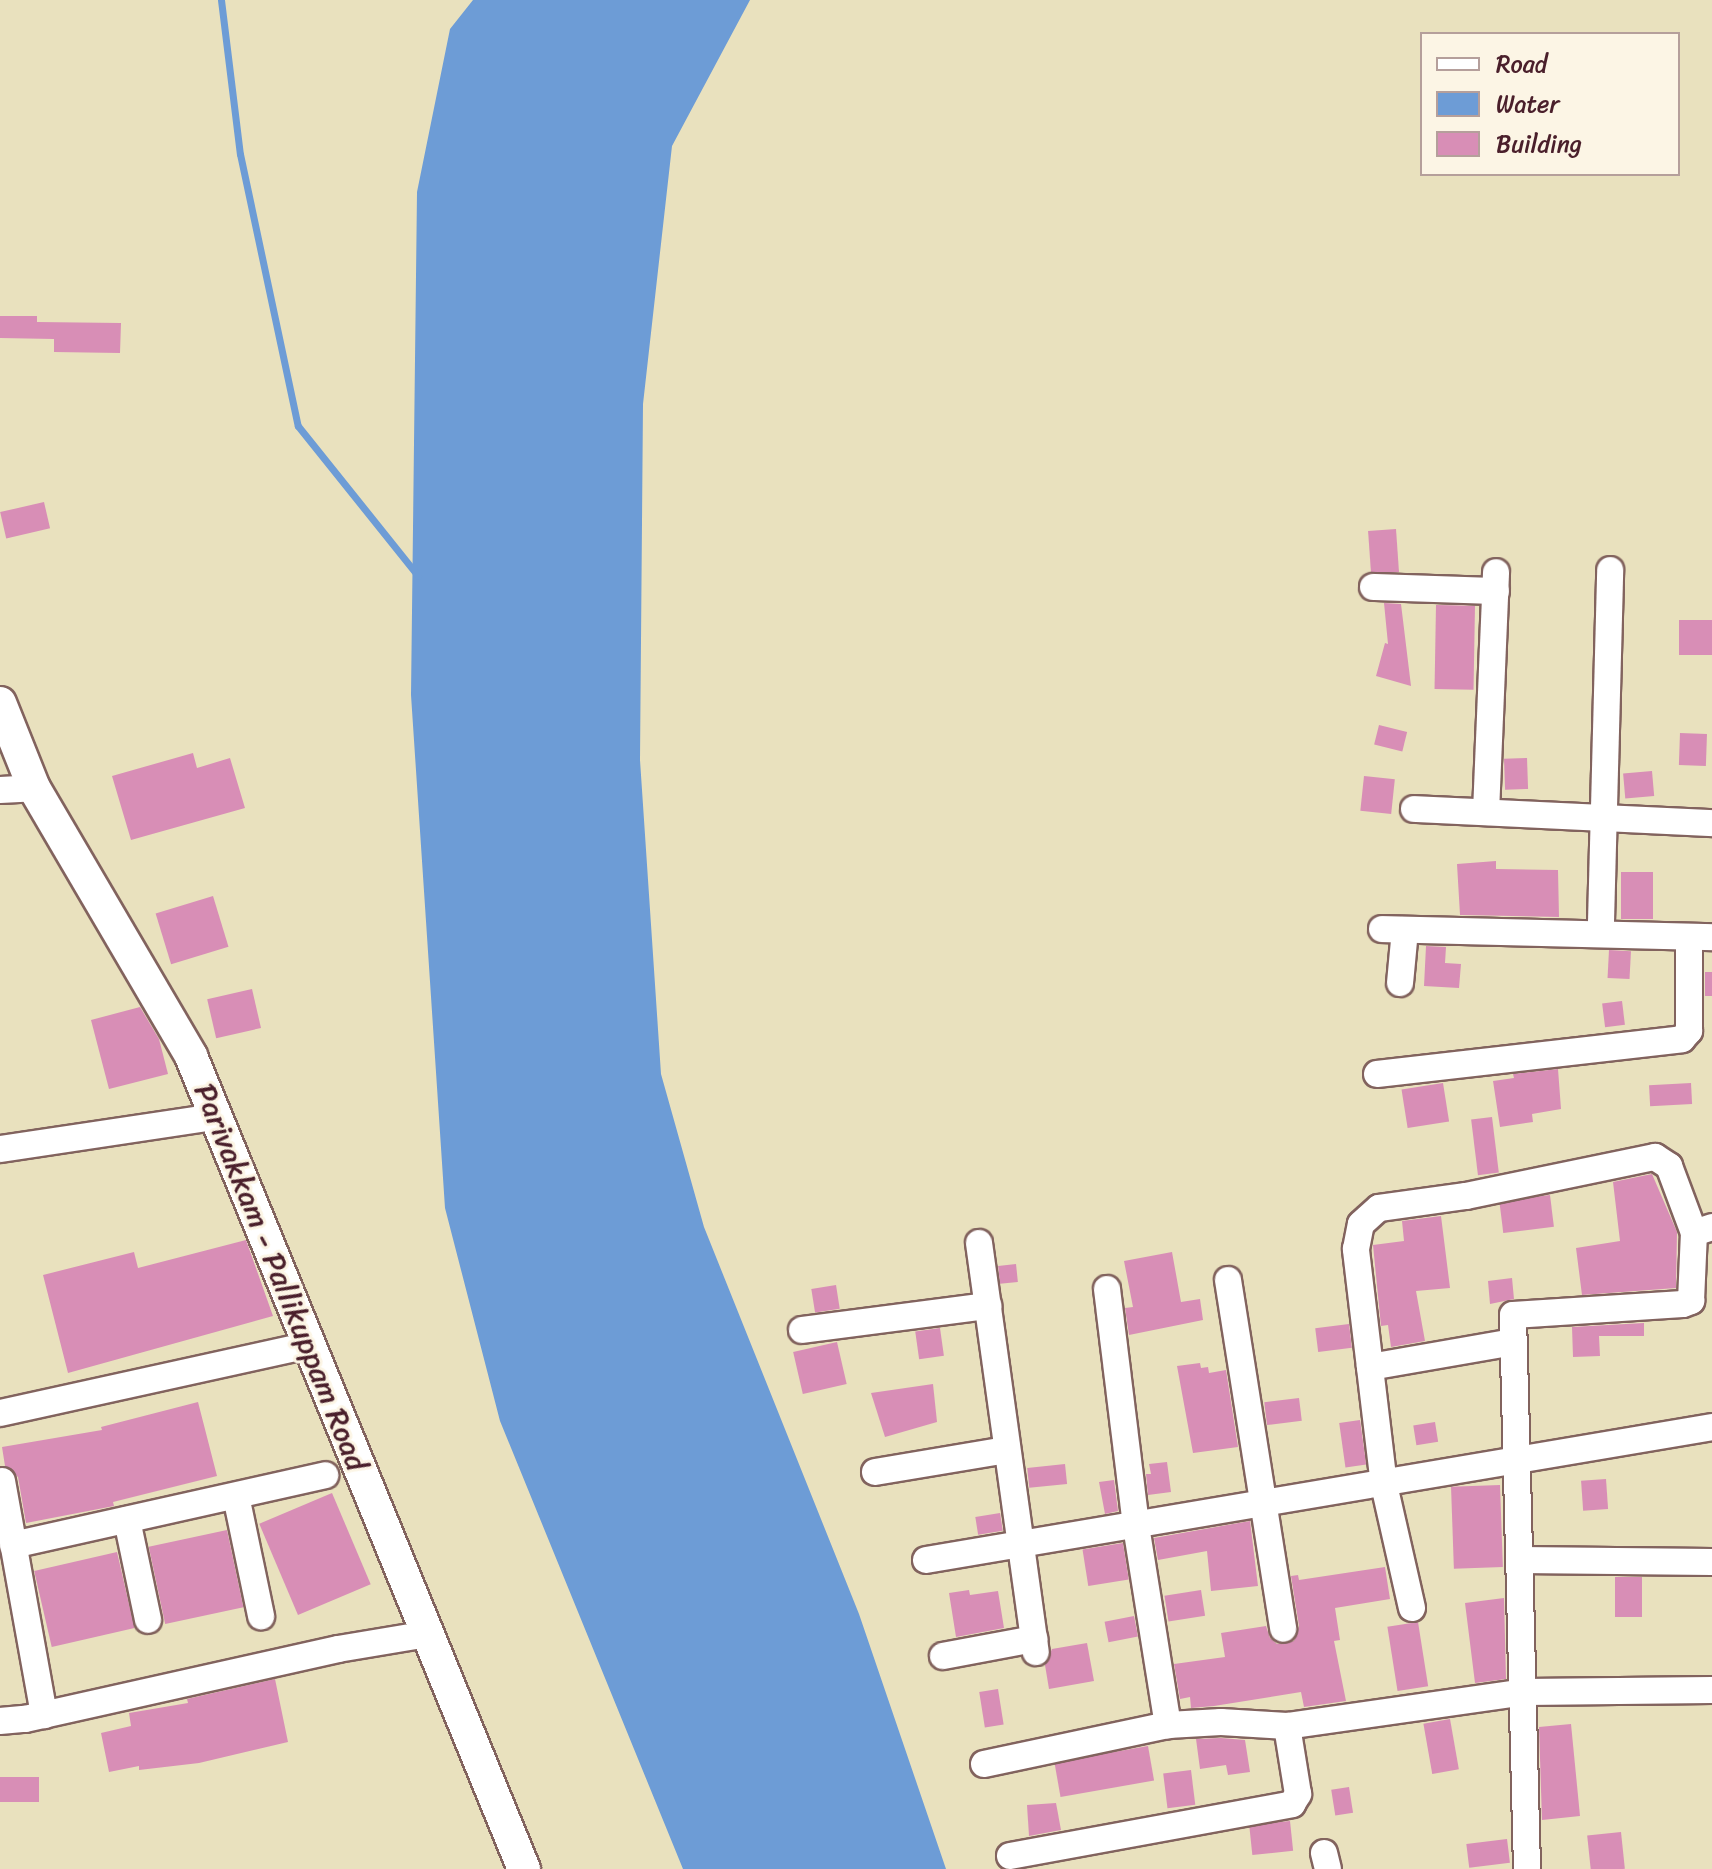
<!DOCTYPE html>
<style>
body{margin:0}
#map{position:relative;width:1712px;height:1869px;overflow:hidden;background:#e9e1be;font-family:Sriracha,sans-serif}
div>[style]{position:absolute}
.water>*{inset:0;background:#6d9cd6}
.stream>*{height:7px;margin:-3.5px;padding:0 3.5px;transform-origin:3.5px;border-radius:3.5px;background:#6d9cd6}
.building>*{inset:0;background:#d88eb6;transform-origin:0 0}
.roads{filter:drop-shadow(2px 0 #82635e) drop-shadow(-2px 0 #82635e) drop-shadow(0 2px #82635e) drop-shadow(0 -2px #82635e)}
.minor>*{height:26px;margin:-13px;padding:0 13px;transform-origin:13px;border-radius:13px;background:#fff}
.tertiary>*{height:32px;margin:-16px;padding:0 16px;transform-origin:16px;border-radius:16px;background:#fff}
span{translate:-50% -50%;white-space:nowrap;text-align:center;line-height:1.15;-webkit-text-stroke:6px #fcf5e5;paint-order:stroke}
.street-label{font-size:30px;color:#4a1f2b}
.legend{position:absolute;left:1420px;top:32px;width:260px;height:144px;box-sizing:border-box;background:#fcf5e5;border:2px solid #b59f9b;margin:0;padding:10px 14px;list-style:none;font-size:24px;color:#4a1f2b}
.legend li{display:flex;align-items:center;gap:16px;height:40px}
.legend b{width:40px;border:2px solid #b59f9b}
</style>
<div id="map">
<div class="water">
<div style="clip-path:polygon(473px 0,750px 0,672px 146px,643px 404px,640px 760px,661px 1074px,704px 1227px,859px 1614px,946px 1869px,683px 1869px,500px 1421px,445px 1208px,411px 695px,417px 192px,450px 29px)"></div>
</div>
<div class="stream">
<div style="left:221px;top:0;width:155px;rotate:83deg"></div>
<div style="left:240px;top:154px;width:278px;rotate:78deg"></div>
<div style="left:298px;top:426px;width:192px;rotate:51.3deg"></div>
</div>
<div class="building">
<div style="clip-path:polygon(0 316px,37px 316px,37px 322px,121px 323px,120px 353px,54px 352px,54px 339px,0 338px)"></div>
<div style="left:44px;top:502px;width:27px;height:45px;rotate:77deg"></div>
<div style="left:1396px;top:529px;width:43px;height:28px;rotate:86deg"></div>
<div style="clip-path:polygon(1384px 603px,1401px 604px,1411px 686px,1376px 676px,1385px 643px,1388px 644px)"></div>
<div style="left:1436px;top:605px;width:39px;height:84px;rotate:1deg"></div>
<div style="left:1679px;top:620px;width:33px;height:35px"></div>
<div style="left:1379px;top:725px;width:29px;height:20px;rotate:14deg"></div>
<div style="left:1680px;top:733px;width:27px;height:32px;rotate:2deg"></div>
<div style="clip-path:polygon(193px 753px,197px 768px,230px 758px,245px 808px,131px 840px,112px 776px)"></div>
<div style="left:1527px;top:758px;width:31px;height:23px;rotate:88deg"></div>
<div style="left:1652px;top:771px;width:25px;height:29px;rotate:85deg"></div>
<div style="left:1364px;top:776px;width:31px;height:35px;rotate:6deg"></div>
<div style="clip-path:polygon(1496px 861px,1496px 869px,1558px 870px,1559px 917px,1460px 915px,1457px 864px)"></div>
<div style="left:1621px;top:872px;width:32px;height:47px"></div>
<div style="left:213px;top:896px;width:53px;height:60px;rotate:73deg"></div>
<div style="clip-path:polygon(1426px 946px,1446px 947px,1445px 963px,1461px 964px,1459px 988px,1424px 986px)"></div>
<div style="left:1609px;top:950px;width:22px;height:28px;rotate:3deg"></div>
<div style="left:1712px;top:972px;width:24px;height:7px;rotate:90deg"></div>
<div style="left:252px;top:989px;width:40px;height:46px;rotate:77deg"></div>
<div style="left:1622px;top:1001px;width:24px;height:20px;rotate:83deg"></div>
<div style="clip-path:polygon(140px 1007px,159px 1039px,168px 1074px,109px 1089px,91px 1020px)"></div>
<div style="clip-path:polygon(1558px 1069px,1561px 1109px,1532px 1114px,1533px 1122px,1500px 1127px,1493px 1081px,1514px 1078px,1513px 1074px)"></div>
<div style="left:1443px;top:1083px;width:39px;height:42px;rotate:81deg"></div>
<div style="left:1691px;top:1083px;width:21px;height:42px;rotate:87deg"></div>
<div style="left:1492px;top:1117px;width:56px;height:21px;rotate:83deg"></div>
<div style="clip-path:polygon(1652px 1174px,1677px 1232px,1676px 1288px,1582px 1295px,1576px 1248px,1620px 1241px,1613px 1182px)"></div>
<div style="left:1550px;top:1195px;width:32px;height:51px;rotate:83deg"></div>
<div style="clip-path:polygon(1441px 1216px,1450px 1288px,1416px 1291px,1425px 1341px,1391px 1347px,1388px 1325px,1381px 1326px,1373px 1245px,1404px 1241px,1402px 1221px)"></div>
<div style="clip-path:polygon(246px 1240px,273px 1316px,68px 1373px,43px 1275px,134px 1252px,138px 1268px)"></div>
<div style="clip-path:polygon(1172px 1252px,1181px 1302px,1200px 1299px,1203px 1320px,1129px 1335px,1125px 1308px,1133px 1307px,1124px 1261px)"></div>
<div style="left:1016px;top:1264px;width:18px;height:18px;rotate:84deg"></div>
<div style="clip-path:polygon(1512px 1278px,1514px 1299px,1490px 1304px,1488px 1281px)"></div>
<div style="left:836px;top:1285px;width:24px;height:25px;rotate:81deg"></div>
<div style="clip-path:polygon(1644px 1323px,1644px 1336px,1599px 1336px,1600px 1356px,1573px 1357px,1572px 1327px)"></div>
<div style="left:1349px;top:1324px;width:24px;height:34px;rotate:83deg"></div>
<div style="left:940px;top:1328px;width:28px;height:25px;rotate:82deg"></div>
<div style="left:837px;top:1342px;width:43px;height:45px;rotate:77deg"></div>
<div style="clip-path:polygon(1200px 1363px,1201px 1368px,1208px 1367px,1209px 1373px,1226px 1370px,1238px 1447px,1193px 1453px,1177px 1366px)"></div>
<div style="clip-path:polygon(933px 1384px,937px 1422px,885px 1437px,871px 1393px)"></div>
<div style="left:1299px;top:1398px;width:23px;height:35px;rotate:83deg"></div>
<div style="clip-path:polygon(198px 1402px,217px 1476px,113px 1502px,114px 1506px,26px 1523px,18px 1477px,5px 1466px,2px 1447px,102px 1430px,101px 1427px)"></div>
<div style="left:1360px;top:1420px;width:45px;height:21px;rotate:82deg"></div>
<div style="left:1435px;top:1422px;width:20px;height:22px;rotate:81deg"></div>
<div style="clip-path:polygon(1167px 1462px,1171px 1492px,1148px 1495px,1146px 1474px,1151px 1474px,1149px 1464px)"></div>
<div style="left:1065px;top:1464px;width:20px;height:38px;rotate:84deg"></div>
<div style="left:1606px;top:1479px;width:30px;height:25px;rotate:86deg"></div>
<div style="clip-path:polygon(1114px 1480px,1118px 1511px,1105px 1514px,1099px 1482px)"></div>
<div style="left:1500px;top:1485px;width:82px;height:49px;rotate:88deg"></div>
<div style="left:332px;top:1493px;width:99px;height:79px;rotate:67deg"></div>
<div style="left:1000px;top:1513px;width:18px;height:25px;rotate:81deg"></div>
<div style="clip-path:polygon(1250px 1521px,1258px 1586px,1211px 1591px,1207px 1551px,1158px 1560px,1154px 1538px)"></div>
<div style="left:227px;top:1530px;width:79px;height:80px;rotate:78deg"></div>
<div style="left:1123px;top:1543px;width:37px;height:41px;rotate:81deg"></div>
<div style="left:117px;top:1552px;width:78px;height:85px;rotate:77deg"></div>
<div style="clip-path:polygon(1385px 1567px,1390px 1599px,1335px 1608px,1340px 1640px,1334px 1641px,1346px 1701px,1304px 1707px,1301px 1692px,1214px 1706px,1191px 1708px,1190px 1697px,1180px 1699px,1174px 1664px,1225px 1657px,1221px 1633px,1266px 1626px,1270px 1638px,1277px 1644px,1294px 1641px,1299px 1626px,1291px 1576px,1298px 1575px,1299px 1580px)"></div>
<div style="left:1615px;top:1577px;width:27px;height:40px"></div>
<div style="clip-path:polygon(969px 1590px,970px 1595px,998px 1591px,1004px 1628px,956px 1637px,949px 1593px)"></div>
<div style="left:1201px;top:1590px;width:26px;height:37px;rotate:81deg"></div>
<div style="clip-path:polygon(1504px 1598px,1506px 1679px,1475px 1683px,1465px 1603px)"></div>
<div style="left:1134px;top:1616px;width:21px;height:30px;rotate:79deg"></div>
<div style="left:1418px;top:1622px;width:65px;height:31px;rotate:81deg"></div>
<div style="clip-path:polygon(1087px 1643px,1094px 1681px,1049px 1689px,1045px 1665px,1052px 1649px)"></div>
<div style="clip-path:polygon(275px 1679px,288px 1742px,199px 1763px,139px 1770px,139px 1766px,109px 1772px,101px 1733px,131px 1726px,129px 1713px,188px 1703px,187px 1699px)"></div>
<div style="left:998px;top:1689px;width:36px;height:19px;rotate:81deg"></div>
<div style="left:1450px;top:1719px;width:51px;height:27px;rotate:80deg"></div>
<div style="clip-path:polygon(1571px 1724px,1580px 1816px,1542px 1820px,1539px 1727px)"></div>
<div style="clip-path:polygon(1221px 1738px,1245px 1740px,1250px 1772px,1228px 1775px,1226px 1765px,1200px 1769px,1196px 1739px)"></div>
<div style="left:1148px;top:1746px;width:35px;height:95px;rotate:80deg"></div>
<div style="left:1191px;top:1770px;width:35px;height:28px;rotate:83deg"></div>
<div style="left:0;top:1777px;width:39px;height:25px"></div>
<div style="left:1349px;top:1787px;width:26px;height:18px;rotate:81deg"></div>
<div style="clip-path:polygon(1056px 1803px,1061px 1830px,1029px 1836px,1027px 1805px)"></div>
<div style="left:1290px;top:1821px;width:30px;height:41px;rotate:84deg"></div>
<div style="left:1621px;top:1832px;width:37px;height:34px;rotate:84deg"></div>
<div style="left:1507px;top:1839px;width:24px;height:41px;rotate:83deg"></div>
</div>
<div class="roads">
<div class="minor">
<div style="left:1373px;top:587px;width:123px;rotate:1.9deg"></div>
<div style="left:0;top:790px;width:34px;rotate:-3deg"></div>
<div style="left:1414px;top:809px;width:298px;rotate:2.7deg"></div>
<div style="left:1486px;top:812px;width:240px;rotate:-87.6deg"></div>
<div style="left:1601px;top:922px;width:352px;rotate:-88.5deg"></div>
<div style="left:1382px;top:929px;width:330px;rotate:1.4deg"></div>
<div style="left:1400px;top:983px;width:53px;rotate:-84.6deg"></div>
<div style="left:1377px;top:1074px;width:307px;rotate:-6.5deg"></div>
<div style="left:1682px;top:1039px;width:11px;rotate:-49deg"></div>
<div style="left:1689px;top:1031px;width:94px;rotate:-90deg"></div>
<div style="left:0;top:1149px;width:217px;rotate:-8.5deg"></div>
<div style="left:979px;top:1243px;width:413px;rotate:82.1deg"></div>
<div style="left:1228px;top:1280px;width:353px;rotate:81deg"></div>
<div style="left:1107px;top:1289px;width:239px;rotate:83deg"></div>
<div style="left:1136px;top:1526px;width:202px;rotate:80.9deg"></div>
<div style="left:802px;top:1330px;width:188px;rotate:-7.4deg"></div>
<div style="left:1370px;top:1367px;width:145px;rotate:-9.9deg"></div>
<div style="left:0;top:1413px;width:317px;rotate:-12.4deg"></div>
<div style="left:875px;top:1472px;width:134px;rotate:-9.5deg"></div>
<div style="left:2px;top:1481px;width:238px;rotate:79.8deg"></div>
<div style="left:236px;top:1496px;width:123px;rotate:78.2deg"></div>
<div style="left:127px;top:1520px;width:102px;rotate:78.1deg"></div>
<div style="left:13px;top:1545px;width:320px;rotate:-12.6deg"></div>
<div style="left:926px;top:1560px;width:797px;rotate:-9.6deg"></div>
<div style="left:1520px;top:1560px;width:192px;rotate:0.6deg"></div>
<div style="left:1412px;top:1608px;width:126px;rotate:-102.8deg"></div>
<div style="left:1384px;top:1485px;width:238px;rotate:-96.8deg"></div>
<div style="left:1356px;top:1249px;width:25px;rotate:-79deg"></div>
<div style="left:1361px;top:1224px;width:24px;rotate:-42deg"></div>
<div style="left:1379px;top:1208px;width:88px;rotate:-7.9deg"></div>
<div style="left:1466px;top:1196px;width:193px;rotate:-11.7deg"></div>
<div style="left:1655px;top:1157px;width:17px;rotate:33deg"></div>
<div style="left:1669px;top:1166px;width:72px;rotate:69.5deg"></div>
<div style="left:943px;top:1656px;width:93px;rotate:-10.6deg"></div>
<div style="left:0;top:1721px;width:25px;rotate:-5deg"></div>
<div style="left:25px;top:1719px;width:321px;rotate:-12.6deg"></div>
<div style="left:338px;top:1649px;width:91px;rotate:-9.5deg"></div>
<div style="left:984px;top:1764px;width:188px;rotate:-12deg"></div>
<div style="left:1168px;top:1725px;width:53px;rotate:-3.2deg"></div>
<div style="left:1221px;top:1722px;width:66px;rotate:3.5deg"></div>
<div style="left:1287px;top:1726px;width:240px;rotate:-8.1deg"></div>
<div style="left:1525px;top:1692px;width:187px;rotate:-0.6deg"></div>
<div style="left:1324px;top:1853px;width:16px;rotate:76deg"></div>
<div style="left:1010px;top:1856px;width:287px;rotate:-10.4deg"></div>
<div style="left:1292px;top:1804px;width:12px;rotate:-59deg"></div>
<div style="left:1298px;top:1794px;width:69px;rotate:-99.2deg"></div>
<div style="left:1527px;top:1869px;width:554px;rotate:-91.45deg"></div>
<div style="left:1513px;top:1315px;width:170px;rotate:-3.7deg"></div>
<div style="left:1683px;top:1304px;width:9px;rotate:-21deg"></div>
<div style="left:1691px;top:1301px;width:68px;rotate:-87.5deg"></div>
<div style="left:1694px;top:1233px;width:19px;rotate:-18deg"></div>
</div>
<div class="tertiary">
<div style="left:0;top:703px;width:92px;rotate:68.2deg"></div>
<div style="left:34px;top:788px;width:311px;rotate:59.6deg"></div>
<div style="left:191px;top:1056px;width:879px;rotate:67.73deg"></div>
</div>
</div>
<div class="street-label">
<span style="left:281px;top:1277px;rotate:68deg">Parivakkam - Pallikuppam Road</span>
</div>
<ul class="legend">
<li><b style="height:10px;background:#fff"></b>Road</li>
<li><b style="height:22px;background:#6d9cd6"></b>Water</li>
<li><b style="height:22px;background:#d88eb6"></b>Building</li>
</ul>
</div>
